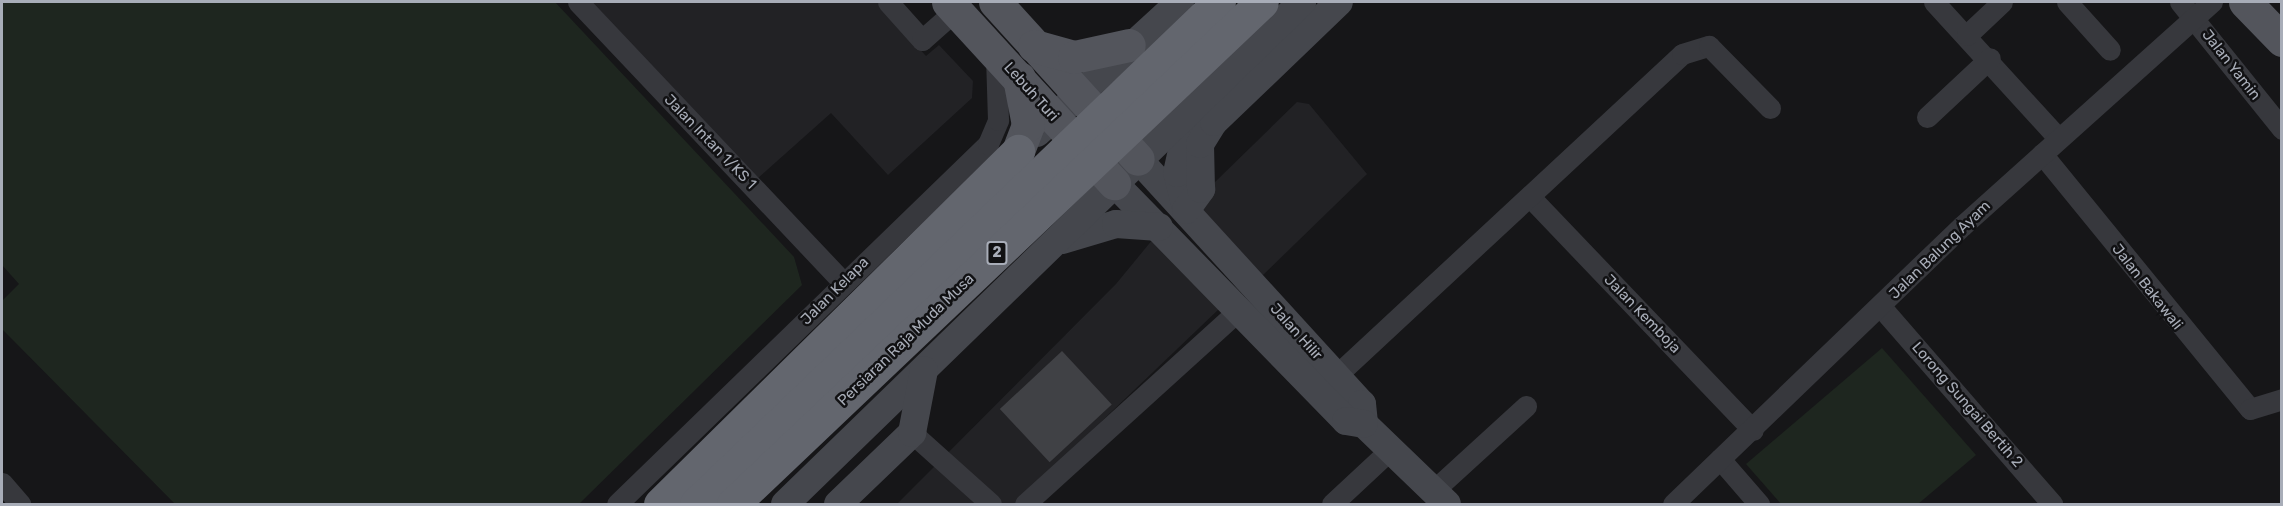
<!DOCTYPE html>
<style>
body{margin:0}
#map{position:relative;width:2283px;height:506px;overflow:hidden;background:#161618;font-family:Rubik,sans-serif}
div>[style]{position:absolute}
.built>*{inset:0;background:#222225}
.green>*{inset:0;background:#1e261f}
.building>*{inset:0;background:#404145;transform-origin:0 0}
.street>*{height:21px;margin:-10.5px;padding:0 10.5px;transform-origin:10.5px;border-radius:10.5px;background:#37383d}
.secondary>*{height:28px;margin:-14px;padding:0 14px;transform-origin:14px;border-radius:14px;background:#45474d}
.primary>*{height:33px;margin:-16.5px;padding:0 16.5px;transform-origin:16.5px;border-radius:16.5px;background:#53555c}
.highway>*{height:33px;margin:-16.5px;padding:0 16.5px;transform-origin:16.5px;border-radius:16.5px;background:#63666e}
span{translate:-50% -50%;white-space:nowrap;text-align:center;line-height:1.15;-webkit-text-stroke:5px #111113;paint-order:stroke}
.shield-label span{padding:2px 4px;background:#111113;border:2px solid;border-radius:4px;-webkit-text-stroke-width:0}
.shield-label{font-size:14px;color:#a8adb8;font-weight:700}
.street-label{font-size:15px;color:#a8adb8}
.frame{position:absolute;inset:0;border:3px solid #a8adb8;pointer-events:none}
</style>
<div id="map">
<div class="built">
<div style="clip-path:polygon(590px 2px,877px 2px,926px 56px,939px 45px,973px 81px,972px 98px,888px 175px,831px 113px,757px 179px)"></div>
<div style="clip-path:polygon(1297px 102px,1309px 104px,1367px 174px,1262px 276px,1201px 209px,1214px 183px)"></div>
<div style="clip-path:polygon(1153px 239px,1220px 308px,1015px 504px,897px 504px,1116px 284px)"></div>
</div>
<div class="green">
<div style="clip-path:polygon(2px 2px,555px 2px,794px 257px,802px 285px,579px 504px,175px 504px,2px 329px,2px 301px,19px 284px,2px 265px)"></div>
<div style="clip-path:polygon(1882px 348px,1976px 455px,1918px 504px,1781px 504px,1746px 464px)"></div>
</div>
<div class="building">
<div style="left:1062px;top:351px;width:73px;height:85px;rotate:47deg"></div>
</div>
<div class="street">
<div style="left:578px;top:2px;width:386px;rotate:46.6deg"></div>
<div style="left:888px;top:2px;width:51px;rotate:48.2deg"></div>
<div style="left:922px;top:40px;width:45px;rotate:-41.4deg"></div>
<div style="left:1934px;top:2px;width:185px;rotate:47.6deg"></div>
<div style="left:2067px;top:2px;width:64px;rotate:48.1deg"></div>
<div style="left:2180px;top:2px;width:163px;rotate:51.2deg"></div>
<div style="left:1967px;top:35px;width:48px;rotate:-43.3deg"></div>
<div style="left:1927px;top:117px;width:86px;rotate:-43.1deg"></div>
<div style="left:2042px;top:154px;width:329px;rotate:50.8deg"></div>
<div style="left:2250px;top:409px;width:34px;rotate:-17deg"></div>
<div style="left:1531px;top:198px;width:321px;rotate:46.3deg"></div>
<div style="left:1881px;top:307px;width:261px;rotate:49deg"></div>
<div style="left:1326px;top:385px;width:486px;rotate:-42.9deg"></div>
<div style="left:1682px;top:54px;width:28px;rotate:-17deg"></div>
<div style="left:1709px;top:46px;width:87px;rotate:45.5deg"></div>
<div style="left:912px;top:433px;width:106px;rotate:41.9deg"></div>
<div style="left:1720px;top:459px;width:60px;rotate:49.1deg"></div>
<div style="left:2px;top:483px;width:28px;rotate:49deg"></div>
<div style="left:1433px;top:491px;width:126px;rotate:-42.4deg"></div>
<div style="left:617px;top:504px;width:517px;rotate:-44.14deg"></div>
<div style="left:988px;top:144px;width:26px;rotate:-67deg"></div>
<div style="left:998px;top:120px;width:65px;rotate:-91.8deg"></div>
<div style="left:1025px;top:504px;width:287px;rotate:-42.2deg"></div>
<div style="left:1332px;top:504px;width:79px;rotate:-43deg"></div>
<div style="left:1673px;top:504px;width:401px;rotate:-43.9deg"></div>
<div style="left:1962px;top:226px;width:336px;rotate:-41.9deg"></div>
</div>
<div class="secondary">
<div style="left:1037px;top:133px;width:194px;rotate:-42.5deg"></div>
<div style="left:1138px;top:159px;width:332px;rotate:47.6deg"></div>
<div style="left:1362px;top:404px;width:20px;rotate:84deg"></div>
<div style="left:1364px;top:424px;width:115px;rotate:43.9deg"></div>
<div style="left:1114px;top:183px;width:332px;rotate:45.7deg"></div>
<div style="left:1346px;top:421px;width:18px;rotate:9deg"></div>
<div style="left:1186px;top:208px;width:36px;rotate:-104deg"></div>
<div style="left:1177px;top:173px;width:65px;rotate:-77.5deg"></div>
<div style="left:1186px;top:210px;width:26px;rotate:-54deg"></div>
<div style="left:1201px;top:189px;width:45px;rotate:-91.3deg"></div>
<div style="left:1200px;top:144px;width:26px;rotate:-58deg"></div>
<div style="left:1214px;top:122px;width:173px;rotate:-43.8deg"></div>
<div style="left:1062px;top:240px;width:56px;rotate:-16.5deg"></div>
<div style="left:1116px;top:224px;width:43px;rotate:4deg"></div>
<div style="left:785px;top:504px;width:721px;rotate:-44.16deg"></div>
<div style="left:838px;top:504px;width:103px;rotate:-43.8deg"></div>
<div style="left:912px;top:433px;width:64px;rotate:-79.2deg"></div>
</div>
<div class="primary">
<div style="left:948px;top:2px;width:246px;rotate:47.5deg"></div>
<div style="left:995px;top:2px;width:212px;rotate:47.7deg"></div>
<div style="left:2245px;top:2px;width:53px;rotate:45.8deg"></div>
<div style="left:1034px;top:46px;width:41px;rotate:15.4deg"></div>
<div style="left:1074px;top:57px;width:56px;rotate:-12.3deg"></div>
<div style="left:1018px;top:151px;width:28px;rotate:-69deg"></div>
<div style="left:1028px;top:125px;width:48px;rotate:-100.8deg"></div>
</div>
<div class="highway">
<div style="left:660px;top:504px;width:503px;rotate:-44.6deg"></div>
<div style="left:696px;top:504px;width:725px;rotate:-43.83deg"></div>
<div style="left:733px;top:504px;width:729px;rotate:-43.5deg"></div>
</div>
<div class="shield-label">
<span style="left:997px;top:253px">2</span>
</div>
<div class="street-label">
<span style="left:2231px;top:65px;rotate:52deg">Jalan Yamin</span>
<span style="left:1031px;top:92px;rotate:48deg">Lebuh Turi</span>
<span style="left:710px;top:142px;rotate:46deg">Jalan Intan 1/KS 1</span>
<span style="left:1940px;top:250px;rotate:-44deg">Jalan Balung Ayam</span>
<span style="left:2147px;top:287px;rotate:52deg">Jalan Bakawali</span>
<span style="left:835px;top:291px;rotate:-45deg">Jalan Kelapa</span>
<span style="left:1642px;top:314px;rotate:46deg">Jalan Kemboja</span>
<span style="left:1296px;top:332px;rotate:48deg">Jalan Hilir</span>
<span style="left:906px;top:340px;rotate:-44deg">Persiaran Raja Muda Musa</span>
<span style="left:1967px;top:405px;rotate:49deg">Lorong Sungai Bertih 2</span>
</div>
<div class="frame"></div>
</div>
